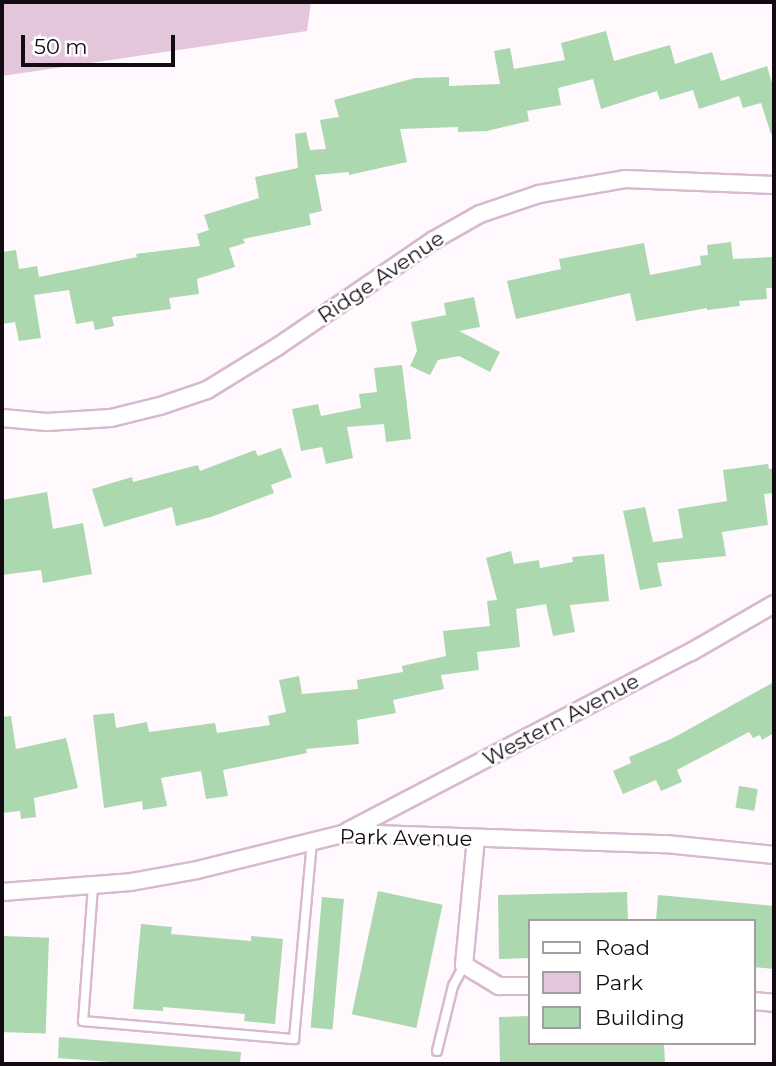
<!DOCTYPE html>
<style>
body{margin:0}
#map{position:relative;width:776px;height:1066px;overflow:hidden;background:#fff8fd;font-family:Montserrat,sans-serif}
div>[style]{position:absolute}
.green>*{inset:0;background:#e3c5dc}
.building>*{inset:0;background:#abd8ae;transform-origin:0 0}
.roads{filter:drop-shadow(2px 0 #d7b9d0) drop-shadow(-2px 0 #d7b9d0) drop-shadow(0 2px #d7b9d0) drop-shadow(0 -2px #d7b9d0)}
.service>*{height:8px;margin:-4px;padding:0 4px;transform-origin:4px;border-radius:4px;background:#fff}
.minor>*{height:16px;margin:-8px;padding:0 8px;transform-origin:8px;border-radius:8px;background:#fff}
span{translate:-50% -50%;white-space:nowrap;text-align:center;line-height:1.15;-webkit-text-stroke:5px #fff;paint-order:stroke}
.street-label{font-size:21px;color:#130a12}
.frame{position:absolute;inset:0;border:4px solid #130a12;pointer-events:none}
.legend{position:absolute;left:528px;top:919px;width:228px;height:126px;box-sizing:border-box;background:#fff;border:2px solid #a19da0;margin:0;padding:9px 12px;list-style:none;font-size:21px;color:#130a12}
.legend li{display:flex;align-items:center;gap:14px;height:35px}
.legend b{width:35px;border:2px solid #a19da0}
.scale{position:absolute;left:21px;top:35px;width:154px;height:32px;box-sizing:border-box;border:4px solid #130a12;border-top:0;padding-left:9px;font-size:21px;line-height:24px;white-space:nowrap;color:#130a12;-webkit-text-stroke:5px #fff;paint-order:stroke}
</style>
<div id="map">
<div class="green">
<div style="clip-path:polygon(2px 2px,311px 2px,307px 31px,2px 76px)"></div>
</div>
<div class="building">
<div style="clip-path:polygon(606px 31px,614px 61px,670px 45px,675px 64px,712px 52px,721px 81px,767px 66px,774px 90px,774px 133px,771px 134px,761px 103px,743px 108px,739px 96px,699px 109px,693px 90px,660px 100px,657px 91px,601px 109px,593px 79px,558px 88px,561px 105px,527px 111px,529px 121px,487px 131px,458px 132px,458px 127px,400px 129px,407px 162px,349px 175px,349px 172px,315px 175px,322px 211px,309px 214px,311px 225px,243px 239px,245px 243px,229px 248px,235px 267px,197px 279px,199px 294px,169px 298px,171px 309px,112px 317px,114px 326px,95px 330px,93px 321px,76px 324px,69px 290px,34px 295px,41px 338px,19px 341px,15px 322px,2px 324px,2px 252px,16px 250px,19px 269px,37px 266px,39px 277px,137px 257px,136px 254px,200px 246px,197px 234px,209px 230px,204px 215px,259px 198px,255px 177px,298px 168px,295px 134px,306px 132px,310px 150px,326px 149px,320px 120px,339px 117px,334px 100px,415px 78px,449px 77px,449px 86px,500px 84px,494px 51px,510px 48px,514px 69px,565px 60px,561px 43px)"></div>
<div style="clip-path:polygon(731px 242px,733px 259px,774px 257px,774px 288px,766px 288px,767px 299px,739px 301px,740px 306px,707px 310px,707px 308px,636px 321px,630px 293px,516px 319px,507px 281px,561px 269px,559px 259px,644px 243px,650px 275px,701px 265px,700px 256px,708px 255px,707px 245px)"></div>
<div style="clip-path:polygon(474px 297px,480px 327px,459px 331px,500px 352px,490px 372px,459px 356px,438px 360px,430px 375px,410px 366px,417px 351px,411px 322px,446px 315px,444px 303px)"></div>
<div style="clip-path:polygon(402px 365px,411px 439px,386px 442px,384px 424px,347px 427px,353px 458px,326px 464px,322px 447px,301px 451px,292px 409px,318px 404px,321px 416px,361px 408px,359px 394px,377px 392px,374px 368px)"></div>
<div style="clip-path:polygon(281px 448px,292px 477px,271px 485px,274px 493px,211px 517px,176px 526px,172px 507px,104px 527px,92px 489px,132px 477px,133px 482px,198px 465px,200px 471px,255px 450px,258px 456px)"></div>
<div style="clip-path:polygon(768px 464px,769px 469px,774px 469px,774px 493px,764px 494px,768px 525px,722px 532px,726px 556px,657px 563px,662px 586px,640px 590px,623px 511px,645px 507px,653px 542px,683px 538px,678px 509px,727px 501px,723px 470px)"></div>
<div style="clip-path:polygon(47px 492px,53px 529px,83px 523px,92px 574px,43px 583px,41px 570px,2px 575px,2px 500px)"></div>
<div style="clip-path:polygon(511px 551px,514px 564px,539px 560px,540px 568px,573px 562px,572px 557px,604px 554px,609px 601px,570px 605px,575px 632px,553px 636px,546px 604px,516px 609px,520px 647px,477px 652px,479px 670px,441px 675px,444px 689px,393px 700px,396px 713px,357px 720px,359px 744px,306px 749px,307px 753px,223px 770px,228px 796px,206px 799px,201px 771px,161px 778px,167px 806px,143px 810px,142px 801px,104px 808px,93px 715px,114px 713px,116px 728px,147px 722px,149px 732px,215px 723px,217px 733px,270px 725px,268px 716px,286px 712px,279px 680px,299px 676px,302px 694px,358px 689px,357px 680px,403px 672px,402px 666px,446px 656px,443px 631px,490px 626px,487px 601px,497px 600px,486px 558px)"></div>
<div style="clip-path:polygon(774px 682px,774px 733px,762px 740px,760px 735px,753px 738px,749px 732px,677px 770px,682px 782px,661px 791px,656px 780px,623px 794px,613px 771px,631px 763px,629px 757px,673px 738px)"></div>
<div style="clip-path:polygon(11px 716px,16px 749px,66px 738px,78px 788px,34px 798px,36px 817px,21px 819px,20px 811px,2px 813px,2px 717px)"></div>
<div style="left:739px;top:786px;width:19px;height:22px;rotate:9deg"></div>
<div style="left:378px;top:891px;width:66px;height:126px;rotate:12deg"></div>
<div style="clip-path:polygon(627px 892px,628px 921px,529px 921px,529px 958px,499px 959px,498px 895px)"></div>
<div style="clip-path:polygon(658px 895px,774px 906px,774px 969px,753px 967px,753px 921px,656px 921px)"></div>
<div style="left:322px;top:897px;width:22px;height:131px;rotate:5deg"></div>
<div style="clip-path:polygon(141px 924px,172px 927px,171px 934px,251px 941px,251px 936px,283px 939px,275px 1024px,244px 1021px,245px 1014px,163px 1007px,163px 1011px,133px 1009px)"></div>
<div style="left:2px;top:936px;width:47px;height:96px;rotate:2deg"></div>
<div style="clip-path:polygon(529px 1016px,529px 1043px,664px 1043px,665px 1064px,500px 1064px,499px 1017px)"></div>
<div style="clip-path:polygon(59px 1037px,241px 1052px,240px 1064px,136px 1064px,58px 1058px)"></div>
</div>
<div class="roads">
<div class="service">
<div style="left:93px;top:886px;width:135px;rotate:94.2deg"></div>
<div style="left:83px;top:1021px;width:212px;rotate:4.9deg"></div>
<div style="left:294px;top:1039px;width:199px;rotate:-84.8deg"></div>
<div style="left:437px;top:1051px;width:67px;rotate:-76.2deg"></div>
<div style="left:453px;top:986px;width:24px;rotate:-62deg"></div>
</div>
<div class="minor">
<div style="left:2px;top:418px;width:45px;rotate:5.1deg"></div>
<div style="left:47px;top:422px;width:64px;rotate:-3.6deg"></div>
<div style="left:111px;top:418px;width:50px;rotate:-13.8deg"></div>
<div style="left:160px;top:406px;width:50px;rotate:-18.8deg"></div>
<div style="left:207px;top:390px;width:82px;rotate:-31.6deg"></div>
<div style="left:277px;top:347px;width:190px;rotate:-34.3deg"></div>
<div style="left:434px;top:240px;width:53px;rotate:-29.5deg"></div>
<div style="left:480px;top:214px;width:62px;rotate:-18.7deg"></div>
<div style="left:539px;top:194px;width:87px;rotate:-9.9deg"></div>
<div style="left:625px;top:179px;width:149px;rotate:2.3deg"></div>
<div style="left:348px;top:831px;width:387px;rotate:-27.6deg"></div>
<div style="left:691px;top:652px;width:96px;rotate:-30deg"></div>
<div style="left:476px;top:838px;width:128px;rotate:95.4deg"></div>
<div style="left:464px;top:965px;width:41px;rotate:31deg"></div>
<div style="left:499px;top:986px;width:30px"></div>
<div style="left:2px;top:892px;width:129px;rotate:-4.4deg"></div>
<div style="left:131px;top:882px;width:67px;rotate:-10.3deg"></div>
<div style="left:197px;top:870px;width:154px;rotate:-13.9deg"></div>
<div style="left:346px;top:833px;width:320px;rotate:2deg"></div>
<div style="left:666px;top:844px;width:109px;rotate:5.8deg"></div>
<div style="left:753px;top:1001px;width:21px;rotate:5deg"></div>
</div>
</div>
<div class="street-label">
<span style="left:381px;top:277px;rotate:-34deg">Ridge Avenue</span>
<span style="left:561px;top:720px;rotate:-28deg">Western Avenue</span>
<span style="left:406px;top:838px;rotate:1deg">Park Avenue</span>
</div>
<div class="frame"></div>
<ul class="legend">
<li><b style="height:9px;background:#fff"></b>Road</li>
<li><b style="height:19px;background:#e3c5dc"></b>Park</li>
<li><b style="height:19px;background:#abd8ae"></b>Building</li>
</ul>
<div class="scale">50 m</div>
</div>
